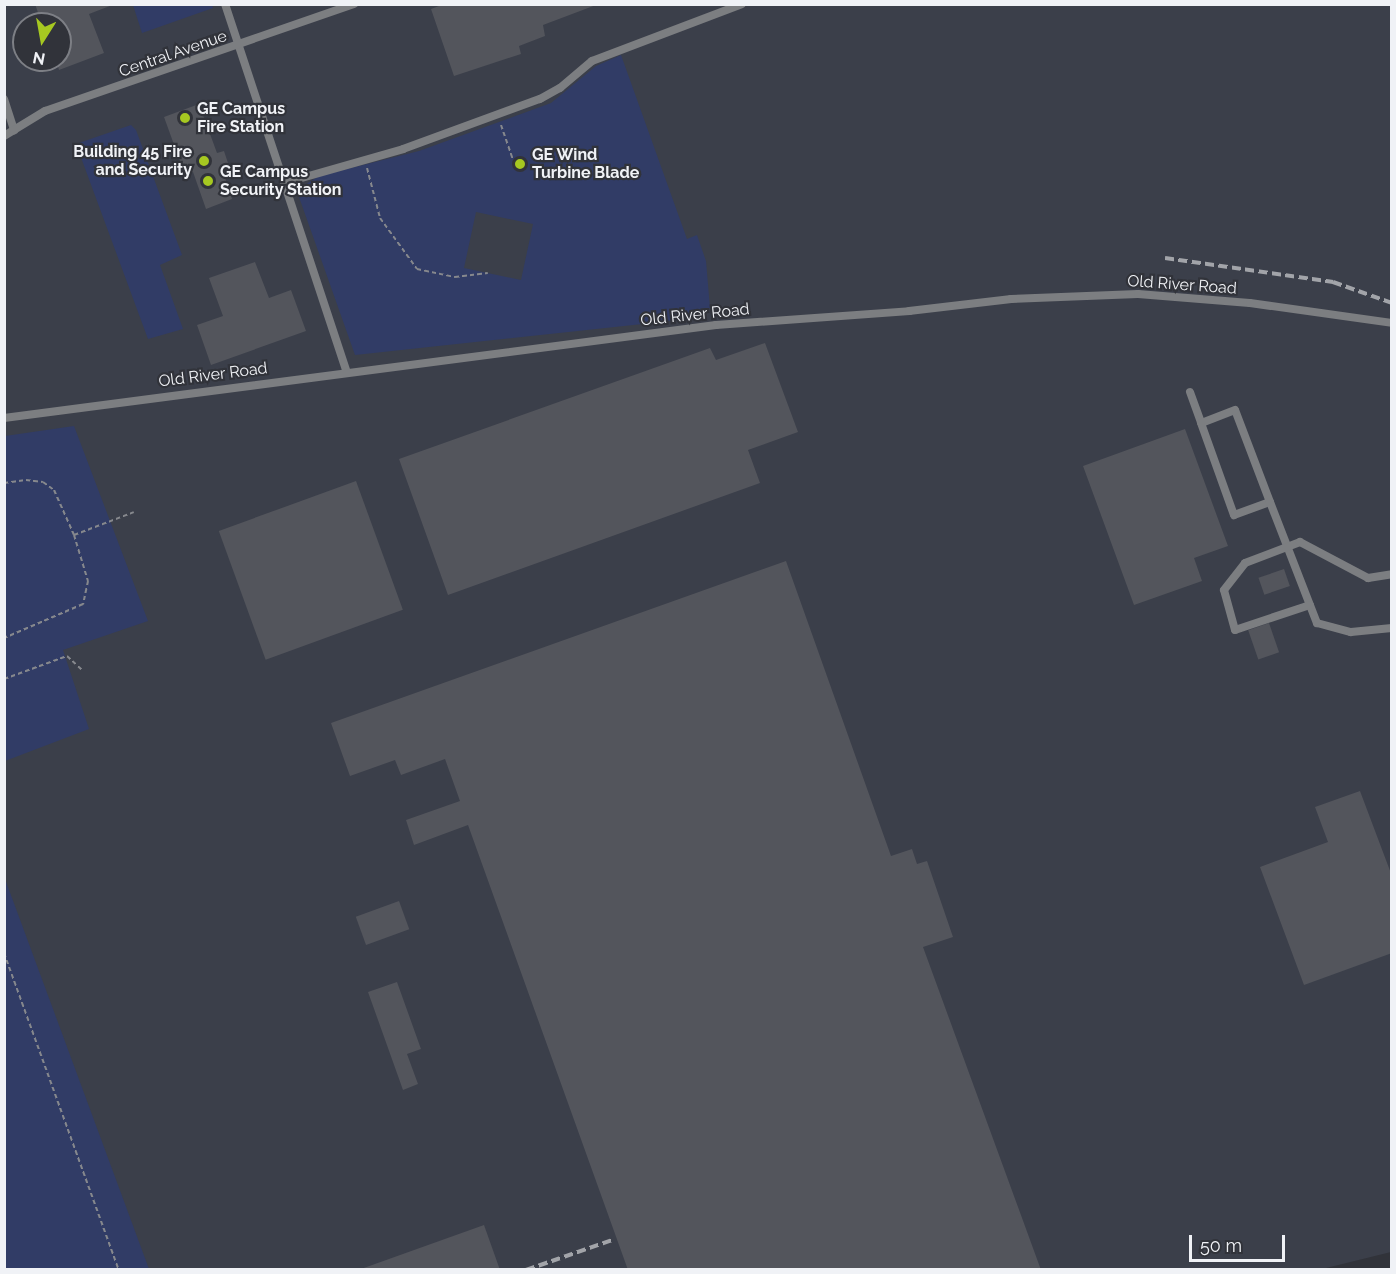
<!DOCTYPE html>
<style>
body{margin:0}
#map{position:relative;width:1396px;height:1274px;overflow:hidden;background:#31333a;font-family:Raleway,sans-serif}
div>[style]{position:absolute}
.built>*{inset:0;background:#3b3f4a}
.green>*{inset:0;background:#313c66}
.building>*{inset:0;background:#53555c;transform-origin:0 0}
.path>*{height:2px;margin-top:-1px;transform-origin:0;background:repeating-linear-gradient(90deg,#86888d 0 4.5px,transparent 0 7.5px)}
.lane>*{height:8px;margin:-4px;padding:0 4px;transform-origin:4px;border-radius:4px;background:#7c7e81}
.rail>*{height:4px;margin-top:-2px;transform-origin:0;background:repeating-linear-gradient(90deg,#a2a4a9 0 9px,transparent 0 13.5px)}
.dots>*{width:16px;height:16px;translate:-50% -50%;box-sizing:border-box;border:3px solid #31333a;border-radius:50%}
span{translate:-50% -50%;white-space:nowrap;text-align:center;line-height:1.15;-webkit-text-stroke:4.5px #31333a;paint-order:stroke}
.street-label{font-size:16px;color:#f0f2f6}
.poi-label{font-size:16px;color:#f0f2f6;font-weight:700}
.left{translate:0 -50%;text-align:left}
.right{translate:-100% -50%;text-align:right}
.frame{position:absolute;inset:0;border:6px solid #f0f2f6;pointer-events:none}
.north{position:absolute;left:12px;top:12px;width:60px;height:60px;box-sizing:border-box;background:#31333a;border:2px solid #7d7f85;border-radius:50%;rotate:191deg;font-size:16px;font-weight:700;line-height:24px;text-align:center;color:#f0f2f6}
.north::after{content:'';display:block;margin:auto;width:21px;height:27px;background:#a6c821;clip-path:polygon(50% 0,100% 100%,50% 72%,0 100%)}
.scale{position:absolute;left:1189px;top:1235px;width:96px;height:27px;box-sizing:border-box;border:3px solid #f0f2f6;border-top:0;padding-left:8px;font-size:18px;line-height:21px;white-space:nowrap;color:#f0f2f6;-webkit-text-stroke:4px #31333a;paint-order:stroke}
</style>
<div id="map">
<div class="built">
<div style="clip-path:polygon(evenodd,5px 5px,1391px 5px,1391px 1252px,1318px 1270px,5px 1270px,5px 5px,24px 24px,60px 24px,60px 60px,24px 60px,24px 24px)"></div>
</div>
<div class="green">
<div style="clip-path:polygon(212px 4px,213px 8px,142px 33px,133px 5px)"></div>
<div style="clip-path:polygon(evenodd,621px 55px,687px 239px,697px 235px,706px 261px,710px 308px,698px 318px,355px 355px,299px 197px,303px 186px,319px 176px,419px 151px,551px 103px,596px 66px,621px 55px,476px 212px,533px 224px,521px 280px,464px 268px,476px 212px)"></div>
<div style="clip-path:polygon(131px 125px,136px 130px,182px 255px,160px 265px,183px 329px,148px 339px,76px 144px)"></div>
<div style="clip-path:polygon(74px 426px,148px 621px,63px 650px,89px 729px,5px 761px,5px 436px)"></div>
<div style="clip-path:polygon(5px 879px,149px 1269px,5px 1269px)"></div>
</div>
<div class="building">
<div style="clip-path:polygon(35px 4px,115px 4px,89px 14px,104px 53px,59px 70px,56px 60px,60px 60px,60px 24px,42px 24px)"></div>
<div style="clip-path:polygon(444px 4px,596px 4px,596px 5px,543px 25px,545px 36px,519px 46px,521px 54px,454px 76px,431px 9px)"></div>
<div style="clip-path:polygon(199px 104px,217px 153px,224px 151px,230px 169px,223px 171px,232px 199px,206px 209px,193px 172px,185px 175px,164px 117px)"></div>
<div style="clip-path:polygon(255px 262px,269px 298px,291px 290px,306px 331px,211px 365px,197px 325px,223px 316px,209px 278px)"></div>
<div style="clip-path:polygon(765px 343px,798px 432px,748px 450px,760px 483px,448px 595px,399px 459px,710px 348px,716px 360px)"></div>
<div style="clip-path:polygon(1185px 429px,1228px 546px,1194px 558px,1202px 581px,1134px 605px,1083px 466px)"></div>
<div style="left:356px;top:481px;width:137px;height:146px;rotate:70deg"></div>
<div style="clip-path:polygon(786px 561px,891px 856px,912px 849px,917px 864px,927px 861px,953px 937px,923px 947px,1041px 1270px,628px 1270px,468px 825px,414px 845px,406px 820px,460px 801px,445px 759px,401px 775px,395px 760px,350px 776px,331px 723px)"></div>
<div style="left:1284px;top:569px;width:18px;height:27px;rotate:71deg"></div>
<div style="left:1269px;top:623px;width:31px;height:22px;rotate:71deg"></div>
<div style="clip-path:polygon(1360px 791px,1392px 876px,1392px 953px,1304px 985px,1260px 867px,1328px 842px,1315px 807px)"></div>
<div style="left:399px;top:901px;width:30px;height:46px;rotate:70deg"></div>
<div style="clip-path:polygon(397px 982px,421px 1049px,407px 1054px,418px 1084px,403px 1090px,368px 992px)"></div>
<div style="clip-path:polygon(484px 1225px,500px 1270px,361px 1270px,361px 1269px)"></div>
</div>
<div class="path">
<div style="left:501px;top:125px;width:36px;rotate:71deg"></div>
<div style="left:367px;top:168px;width:52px;rotate:75.4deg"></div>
<div style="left:380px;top:218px;width:63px;rotate:54deg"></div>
<div style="left:417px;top:269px;width:39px;rotate:12deg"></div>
<div style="left:455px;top:277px;width:33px;rotate:-7deg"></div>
<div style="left:4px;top:483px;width:22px;rotate:-8deg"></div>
<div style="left:26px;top:480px;width:17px;rotate:7deg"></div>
<div style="left:43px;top:482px;width:14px;rotate:36deg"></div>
<div style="left:54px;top:490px;width:49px;rotate:66deg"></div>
<div style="left:74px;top:535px;width:48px;rotate:73.1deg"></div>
<div style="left:88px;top:581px;width:24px;rotate:102deg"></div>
<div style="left:83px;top:604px;width:86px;rotate:156.7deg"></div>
<div style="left:74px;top:535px;width:64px;rotate:-21deg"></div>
<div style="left:4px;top:679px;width:67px;rotate:-20.1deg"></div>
<div style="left:67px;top:656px;width:21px;rotate:43deg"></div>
<div style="left:4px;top:764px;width:4px;rotate:90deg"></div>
<div style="left:4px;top:953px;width:337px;rotate:70.1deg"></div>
</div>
<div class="lane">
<div style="left:225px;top:4px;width:388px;rotate:71.7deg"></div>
<div style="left:4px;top:99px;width:33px;rotate:72deg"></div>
<div style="left:4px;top:136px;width:48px;rotate:-31.4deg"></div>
<div style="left:45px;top:111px;width:327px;rotate:-19.1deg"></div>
<div style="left:284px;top:183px;width:124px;rotate:-15.9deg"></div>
<div style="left:403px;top:149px;width:146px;rotate:-20.1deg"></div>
<div style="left:540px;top:99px;width:23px;rotate:-29deg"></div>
<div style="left:560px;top:88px;width:42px;rotate:-40.2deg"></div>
<div style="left:592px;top:61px;width:160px;rotate:-20.8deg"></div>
<div style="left:1190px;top:392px;width:33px;rotate:70deg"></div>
<div style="left:1201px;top:423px;width:98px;rotate:70.3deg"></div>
<div style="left:1234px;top:515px;width:38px;rotate:-20deg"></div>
<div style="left:1270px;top:502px;width:98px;rotate:-110.8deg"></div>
<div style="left:1235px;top:410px;width:36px;rotate:159deg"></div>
<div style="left:4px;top:418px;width:718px;rotate:-7.44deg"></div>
<div style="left:716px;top:325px;width:194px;rotate:-4.1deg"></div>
<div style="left:909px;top:311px;width:103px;rotate:-6.7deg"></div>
<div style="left:1011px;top:299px;width:127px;rotate:-2.3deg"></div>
<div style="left:1138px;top:294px;width:112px;rotate:4.6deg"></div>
<div style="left:1250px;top:303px;width:143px;rotate:8deg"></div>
<div style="left:1270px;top:502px;width:130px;rotate:68.8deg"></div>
<div style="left:1317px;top:623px;width:35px;rotate:15deg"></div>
<div style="left:1351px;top:632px;width:41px;rotate:-5.6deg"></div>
<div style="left:1310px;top:605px;width:79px;rotate:161.6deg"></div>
<div style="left:1235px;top:630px;width:41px;rotate:-105.4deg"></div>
<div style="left:1224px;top:590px;width:34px;rotate:-52deg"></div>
<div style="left:1245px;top:563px;width:59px;rotate:-20.9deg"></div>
<div style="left:1300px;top:542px;width:77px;rotate:27.9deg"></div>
<div style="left:1368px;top:578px;width:24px;rotate:-9deg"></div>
</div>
<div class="rail">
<div style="left:1165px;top:258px;width:170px;rotate:8.1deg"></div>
<div style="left:1333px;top:282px;width:63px;rotate:19.6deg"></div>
<div style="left:526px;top:1270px;width:94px;rotate:-19.2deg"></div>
</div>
<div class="dots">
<div style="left:185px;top:118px;background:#a6c821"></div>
<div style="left:204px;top:161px;background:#a6c821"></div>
<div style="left:520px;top:164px;background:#a6c821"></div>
<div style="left:208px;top:181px;background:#a6c821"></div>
</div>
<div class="street-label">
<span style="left:173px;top:54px;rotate:-19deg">Central Avenue</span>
<span style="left:1182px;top:285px;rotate:4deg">Old River Road</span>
<span style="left:695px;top:315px;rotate:-6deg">Old River Road</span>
<span style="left:213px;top:375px;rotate:-7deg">Old River Road</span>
</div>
<div class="poi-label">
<span class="left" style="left:197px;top:118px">GE Campus<br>Fire Station</span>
<span class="right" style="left:192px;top:161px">Building 45 Fire<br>and Security</span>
<span class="left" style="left:532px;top:164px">GE Wind<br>Turbine Blade</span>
<span class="left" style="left:220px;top:181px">GE Campus<br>Security Station</span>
</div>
<div class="frame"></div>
<div class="north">N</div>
<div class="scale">50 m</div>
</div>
